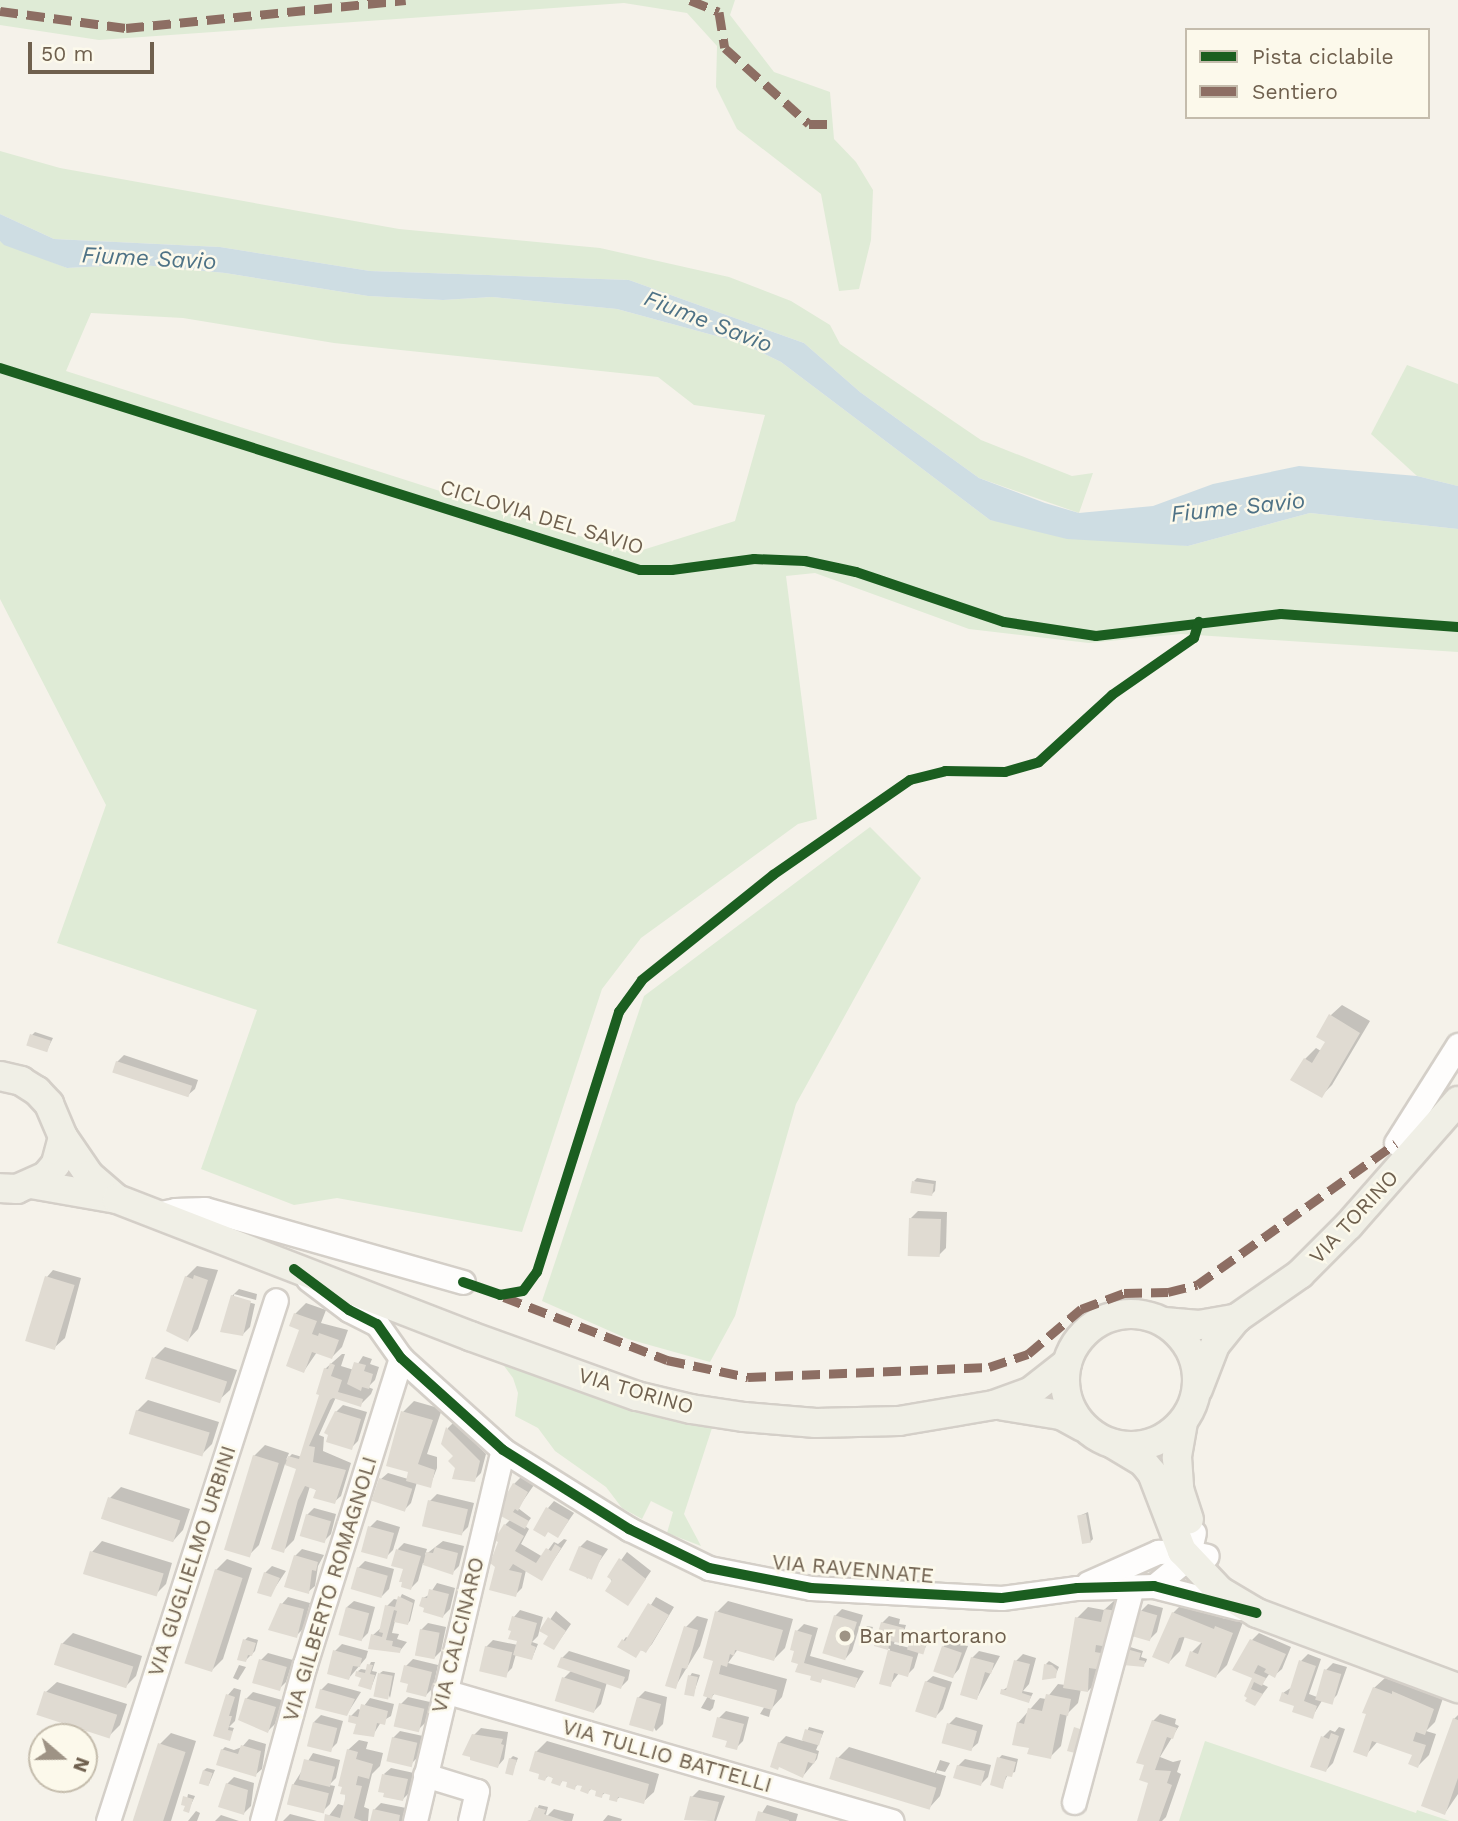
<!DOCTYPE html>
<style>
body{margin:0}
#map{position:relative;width:1458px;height:1821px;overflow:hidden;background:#f5f2ea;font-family:"Work Sans",sans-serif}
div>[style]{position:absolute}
.green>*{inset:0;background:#dfebd6}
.water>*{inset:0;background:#cedde3}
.shadow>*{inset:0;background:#0003}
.building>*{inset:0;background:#e0dbd2;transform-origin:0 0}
.roads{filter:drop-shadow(2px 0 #d4cfc8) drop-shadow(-2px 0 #d4cfc8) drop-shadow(0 2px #d4cfc8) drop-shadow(0 -2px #d4cfc8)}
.minor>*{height:23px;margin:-11.5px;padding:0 11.5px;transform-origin:11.5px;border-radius:11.5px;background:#fefdfc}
.major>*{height:28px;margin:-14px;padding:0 14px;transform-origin:14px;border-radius:14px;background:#f0efe6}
.major>.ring{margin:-14px;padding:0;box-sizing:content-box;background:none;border:28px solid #f0efe6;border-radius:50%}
.quiet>*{height:9px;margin-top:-4.5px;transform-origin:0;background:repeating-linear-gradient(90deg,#8d6e63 0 18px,transparent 0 27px)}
.cycleway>*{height:10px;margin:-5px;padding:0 5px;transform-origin:5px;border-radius:5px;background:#1b5e20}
.dots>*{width:19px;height:19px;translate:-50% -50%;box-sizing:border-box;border:4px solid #fcf9eb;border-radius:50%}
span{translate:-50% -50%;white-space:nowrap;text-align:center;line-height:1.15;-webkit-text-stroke:5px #fcf9eb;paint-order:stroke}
.street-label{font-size:21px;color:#6f604e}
.poi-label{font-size:21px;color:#6f604e}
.left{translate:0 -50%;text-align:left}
.water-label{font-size:23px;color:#4e7286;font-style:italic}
.legend{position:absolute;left:1185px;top:28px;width:245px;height:91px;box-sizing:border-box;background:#fcf9eb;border:2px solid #c4bcac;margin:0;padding:9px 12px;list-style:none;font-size:21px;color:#6f604e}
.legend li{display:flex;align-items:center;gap:14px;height:35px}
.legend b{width:35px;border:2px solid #c4bcac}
.north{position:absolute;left:28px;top:1723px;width:70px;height:70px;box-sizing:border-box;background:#fcf9eb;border:2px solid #c4bcac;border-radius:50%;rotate:110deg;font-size:19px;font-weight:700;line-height:28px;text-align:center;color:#6f604e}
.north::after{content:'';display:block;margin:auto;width:24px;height:32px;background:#9e9385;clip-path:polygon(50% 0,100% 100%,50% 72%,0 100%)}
.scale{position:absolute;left:28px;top:42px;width:126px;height:32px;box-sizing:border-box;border:4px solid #6f604e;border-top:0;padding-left:9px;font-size:21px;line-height:24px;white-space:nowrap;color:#6f604e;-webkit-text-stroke:5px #fcf9eb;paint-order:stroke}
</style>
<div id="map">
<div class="green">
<div style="clip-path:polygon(0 0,735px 0,730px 15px,774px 72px,830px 92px,834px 139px,856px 162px,873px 190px,871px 240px,859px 289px,839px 291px,821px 194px,737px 129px,716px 87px,717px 46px,687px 13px,624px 3px,99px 40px,0 25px)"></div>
<div style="clip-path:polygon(0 151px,60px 168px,399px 229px,600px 248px,729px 277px,791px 301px,830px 325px,840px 344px,981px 440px,1072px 476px,1093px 473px,1079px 513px,979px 478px,860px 392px,804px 343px,629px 280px,370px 271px,220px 247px,54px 239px,0 214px)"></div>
<div style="clip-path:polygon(evenodd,0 241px,67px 268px,104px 266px,111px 262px,225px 273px,368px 296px,443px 300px,492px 297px,617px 309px,742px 343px,781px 362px,990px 520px,1188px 546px,1310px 513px,1458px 529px,1458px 652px,1181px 634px,1089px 643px,969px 629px,815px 573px,786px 576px,817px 819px,798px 824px,641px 938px,602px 989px,522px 1232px,337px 1198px,294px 1205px,201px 1169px,257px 1010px,57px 943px,106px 805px,0 599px,0 241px,91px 313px,183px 318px,334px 343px,658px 377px,694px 405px,765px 415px,735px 521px,633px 553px,66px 371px,91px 313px)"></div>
<div style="clip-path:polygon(1407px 365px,1458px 384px,1458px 486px,1417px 476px,1371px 434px)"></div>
<div style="clip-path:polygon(870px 827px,921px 878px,796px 1104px,735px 1316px,710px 1362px,628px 1339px,542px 1301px,644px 996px)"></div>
<div style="clip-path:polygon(499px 1359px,663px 1419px,712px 1428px,684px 1514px,701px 1546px,667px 1533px,673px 1512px,651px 1501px,642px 1519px,622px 1508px,606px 1487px,555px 1451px,538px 1428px,515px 1416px,518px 1393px,513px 1378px)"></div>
<div style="clip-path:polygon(1205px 1741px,1416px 1813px,1417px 1810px,1450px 1821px,1179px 1821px)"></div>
</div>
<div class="water">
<div style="clip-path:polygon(0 214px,54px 239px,220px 247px,370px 271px,629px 280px,804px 343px,860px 392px,979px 478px,1045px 503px,1079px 513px,1153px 506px,1213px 484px,1299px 466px,1417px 476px,1458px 486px,1458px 529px,1310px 513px,1188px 546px,1067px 539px,990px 520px,781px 362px,742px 343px,617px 309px,492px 297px,443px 300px,368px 296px,225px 273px,112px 262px,105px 266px,67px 268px,4px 245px,0 241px)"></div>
</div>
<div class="shadow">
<div style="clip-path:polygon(1342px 1005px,1370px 1021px,1332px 1085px,1321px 1096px,1305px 1059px,1316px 1048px,1321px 1051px,1327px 1041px,1331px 1015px)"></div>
<div style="clip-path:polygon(35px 1032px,53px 1038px,47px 1050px,32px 1035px)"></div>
<div style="clip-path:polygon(124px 1055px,198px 1080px,195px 1089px,188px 1095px,117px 1062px)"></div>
<div style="clip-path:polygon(917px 1178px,936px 1181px,935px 1191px,932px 1194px,914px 1181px)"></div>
<div style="clip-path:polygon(918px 1211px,947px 1212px,946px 1248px,939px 1255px,911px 1218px)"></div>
<div style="clip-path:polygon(197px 1266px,218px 1270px,198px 1329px,188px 1340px,186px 1277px)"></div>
<div style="clip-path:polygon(53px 1270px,81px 1278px,65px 1338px,54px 1348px,47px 1277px)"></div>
<div style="clip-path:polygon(239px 1289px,257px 1294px,256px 1300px,234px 1294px,234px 1298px,255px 1304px,250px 1327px,243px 1334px,232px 1296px)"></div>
<div style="clip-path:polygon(306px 1303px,326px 1310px,321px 1323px,348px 1330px,342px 1347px,332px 1357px,317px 1352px,304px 1371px,301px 1329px,295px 1314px)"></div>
<div style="clip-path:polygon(165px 1347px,237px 1370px,230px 1390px,219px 1400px,154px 1358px)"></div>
<div style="clip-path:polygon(342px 1354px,345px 1354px,341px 1366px,354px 1370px,363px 1356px,372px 1359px,370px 1364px,379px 1367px,375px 1380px,368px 1387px,373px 1389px,371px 1394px,360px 1405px,336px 1397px,319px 1435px,324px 1437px,323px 1451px,351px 1463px,341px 1496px,334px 1502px,310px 1486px,294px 1540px,283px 1551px,298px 1468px,285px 1464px,259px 1545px,249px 1555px,254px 1456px,265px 1445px,289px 1453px,286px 1460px,292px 1454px,302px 1457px,321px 1394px,325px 1369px)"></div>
<div style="clip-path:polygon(148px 1400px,219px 1422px,212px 1444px,201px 1455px,137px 1411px)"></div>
<div style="clip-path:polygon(414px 1401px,442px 1409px,427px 1454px,437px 1457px,437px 1468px,430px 1486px,417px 1482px,411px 1503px,404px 1510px,381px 1479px,388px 1473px,408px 1479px,410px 1471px,403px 1412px)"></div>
<div style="clip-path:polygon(343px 1405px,367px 1412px,358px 1441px,351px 1448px,336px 1412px)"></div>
<div style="clip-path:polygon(454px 1422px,486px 1454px,481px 1473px,474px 1480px,457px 1468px,455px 1456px,443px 1444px,448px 1428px)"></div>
<div style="clip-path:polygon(521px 1477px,534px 1485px,518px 1508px,531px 1518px,525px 1526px,529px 1529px,521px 1544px,543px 1557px,554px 1542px,558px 1544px,564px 1539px,567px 1540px,541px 1579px,526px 1570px,522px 1588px,515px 1595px,491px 1588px,505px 1525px,511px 1519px,514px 1484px)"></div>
<div style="clip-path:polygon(121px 1487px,190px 1509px,183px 1530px,173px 1541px,110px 1498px)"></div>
<div style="clip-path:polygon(437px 1494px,474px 1503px,468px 1527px,461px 1534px,430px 1501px)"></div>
<div style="clip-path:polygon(554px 1501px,574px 1513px,558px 1536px,548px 1508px)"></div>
<div style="clip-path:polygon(314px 1508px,336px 1514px,331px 1534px,324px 1541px,307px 1515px)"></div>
<div style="clip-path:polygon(1088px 1512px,1093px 1539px,1090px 1542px,1079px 1516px)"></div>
<div style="clip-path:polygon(377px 1520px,400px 1527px,393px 1550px,386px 1557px,370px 1527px)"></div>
<div style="clip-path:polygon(587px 1540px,608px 1549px,587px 1579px,580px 1547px)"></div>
<div style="clip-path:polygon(102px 1541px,172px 1563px,166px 1584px,155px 1595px,92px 1552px)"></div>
<div style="clip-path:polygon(443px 1541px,464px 1546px,459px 1566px,452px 1573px,423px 1563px,418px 1581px,411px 1588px,404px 1581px,405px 1568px,398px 1549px,404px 1543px,427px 1549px,425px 1555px)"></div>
<div style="clip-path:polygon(302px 1549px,324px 1555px,318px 1566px,315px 1586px,308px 1592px,295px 1556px)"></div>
<div style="clip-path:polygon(627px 1552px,651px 1571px,628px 1604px,609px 1577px)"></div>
<div style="clip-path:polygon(227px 1559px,252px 1568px,223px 1659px,212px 1670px,216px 1570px)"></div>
<div style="clip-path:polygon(365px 1561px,394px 1569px,389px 1589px,382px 1596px,358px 1568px)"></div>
<div style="clip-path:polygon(272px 1566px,286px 1571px,270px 1595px,265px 1573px)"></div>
<div style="clip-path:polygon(437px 1583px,455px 1588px,450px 1609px,443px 1616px,423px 1598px,429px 1595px)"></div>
<div style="clip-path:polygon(402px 1594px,415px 1600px,410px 1621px,407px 1624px,395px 1621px,392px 1633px,399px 1634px,397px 1639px,407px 1642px,399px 1652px,373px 1635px,381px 1628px,387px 1606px,394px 1599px,399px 1600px)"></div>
<div style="clip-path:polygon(288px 1597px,310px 1603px,303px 1629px,296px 1636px,282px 1604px)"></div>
<div style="clip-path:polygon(656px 1597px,674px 1607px,652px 1644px,646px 1651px,619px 1647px,626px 1637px,629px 1639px)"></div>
<div style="clip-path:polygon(1116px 1599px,1127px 1601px,1099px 1680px,1088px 1691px,1081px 1689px,1078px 1703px,1067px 1714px,1061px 1746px,1050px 1757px,1031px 1747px,1018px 1723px,1040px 1698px,1046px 1699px,1058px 1684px,1065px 1685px,1077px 1618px,1088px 1607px,1104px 1610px)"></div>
<div style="clip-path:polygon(354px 1601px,375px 1607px,368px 1633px,361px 1640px,347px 1607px)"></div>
<div style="clip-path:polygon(728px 1601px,793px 1619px,785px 1648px,774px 1659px,738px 1649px,728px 1663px,787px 1679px,782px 1697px,771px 1709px,769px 1717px,760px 1714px,765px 1706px,715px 1693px,710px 1699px,715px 1700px,713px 1708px,710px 1711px,701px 1708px,708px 1696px,715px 1659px,717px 1612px)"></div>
<div style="clip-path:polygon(1184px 1602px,1225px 1619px,1228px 1616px,1243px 1622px,1227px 1665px,1216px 1676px,1192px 1652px,1202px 1642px,1185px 1636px,1180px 1651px,1169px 1662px,1173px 1613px)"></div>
<div style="clip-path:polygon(1148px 1604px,1163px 1608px,1157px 1632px,1150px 1639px,1141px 1611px)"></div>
<div style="clip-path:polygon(842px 1609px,863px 1615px,852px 1651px,846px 1658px,835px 1616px)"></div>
<div style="clip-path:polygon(520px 1610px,543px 1617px,538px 1636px,532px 1642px,538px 1644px,532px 1658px,516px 1654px,512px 1668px,505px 1675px,486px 1647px,493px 1640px,518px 1645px,514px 1617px)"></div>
<div style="clip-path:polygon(556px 1611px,571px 1624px,554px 1648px,550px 1636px,542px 1631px)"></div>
<div style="clip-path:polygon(697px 1616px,708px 1619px,700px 1646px,675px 1687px,686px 1627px)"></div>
<div style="clip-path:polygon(889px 1616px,900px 1619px,899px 1624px,906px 1625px,902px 1638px,895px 1640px,894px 1644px,910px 1648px,915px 1638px,928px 1642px,923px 1652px,919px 1651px,914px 1668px,907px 1675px,899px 1673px,890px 1685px,881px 1683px,890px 1649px,876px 1645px,882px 1623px)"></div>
<div style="clip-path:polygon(428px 1623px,446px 1627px,441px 1651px,434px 1658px,421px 1630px)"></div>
<div style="clip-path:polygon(804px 1624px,818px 1628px,810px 1656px,864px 1671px,855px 1686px,823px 1678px,820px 1681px,799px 1663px,797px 1631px)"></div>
<div style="clip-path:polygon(867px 1626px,873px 1627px,867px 1642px,864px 1629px)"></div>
<div style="clip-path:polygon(73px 1633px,142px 1656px,136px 1676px,125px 1687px,62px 1644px)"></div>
<div style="clip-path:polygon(1259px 1633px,1291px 1647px,1282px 1669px,1275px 1675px,1270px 1673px,1262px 1684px,1268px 1687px,1255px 1704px,1246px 1695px,1254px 1678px,1252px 1640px)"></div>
<div style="clip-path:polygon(248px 1637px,258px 1640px,255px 1651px,246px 1660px,245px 1640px)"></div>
<div style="clip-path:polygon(950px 1640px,968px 1646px,959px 1669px,953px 1676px,943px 1647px)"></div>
<div style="clip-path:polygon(342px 1644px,368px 1651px,366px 1658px,349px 1678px,335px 1651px)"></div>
<div style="clip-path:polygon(1127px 1646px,1143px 1651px,1141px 1657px,1147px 1659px,1146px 1662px,1143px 1665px,1124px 1649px)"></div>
<div style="clip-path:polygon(569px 1651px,630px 1670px,628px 1680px,621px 1687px,607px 1682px,601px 1704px,594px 1711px,564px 1678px,572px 1670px,562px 1658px)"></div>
<div style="clip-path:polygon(979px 1651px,1000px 1656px,977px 1698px,972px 1658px)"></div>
<div style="clip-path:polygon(268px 1653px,293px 1660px,286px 1682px,279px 1689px,261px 1660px)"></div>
<div style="clip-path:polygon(1023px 1654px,1036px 1658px,1029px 1684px,1023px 1691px,1033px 1693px,1029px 1701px,1003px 1690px,1008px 1687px,1016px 1661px)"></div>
<div style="clip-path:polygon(1308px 1654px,1321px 1659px,1309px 1694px,1317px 1697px,1326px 1670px,1333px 1663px,1347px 1667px,1337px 1695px,1330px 1702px,1323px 1699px,1312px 1717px,1283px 1693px,1292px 1687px,1301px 1661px)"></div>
<div style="clip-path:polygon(413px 1659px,438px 1665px,433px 1688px,426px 1695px,410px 1683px,406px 1666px)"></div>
<div style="clip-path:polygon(1049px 1661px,1059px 1667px,1055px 1676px,1046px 1664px)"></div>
<div style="clip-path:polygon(371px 1662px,375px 1662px,372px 1671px,377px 1672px,371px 1688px,358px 1671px,361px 1669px,367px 1670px)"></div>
<div style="clip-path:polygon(239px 1665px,246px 1667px,238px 1680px,233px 1678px)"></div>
<div style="clip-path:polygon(383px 1671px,395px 1673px,390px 1698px,380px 1673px)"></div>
<div style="clip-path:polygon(692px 1673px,700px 1675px,693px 1695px,690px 1676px)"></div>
<div style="clip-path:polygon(933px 1676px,952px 1682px,943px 1709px,936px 1716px,926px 1682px)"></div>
<div style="clip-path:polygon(1385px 1678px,1402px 1684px,1405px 1681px,1443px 1698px,1435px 1722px,1426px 1731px,1436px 1734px,1429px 1755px,1418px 1766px,1414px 1754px,1378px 1741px,1366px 1755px,1374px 1688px)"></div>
<div style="clip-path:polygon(57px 1682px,127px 1704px,120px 1725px,109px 1736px,46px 1692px)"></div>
<div style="clip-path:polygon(328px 1683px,361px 1692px,347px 1714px,321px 1690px)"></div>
<div style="clip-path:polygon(234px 1688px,241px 1690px,235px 1721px,229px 1727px,234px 1728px,229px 1739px,215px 1735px,228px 1695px)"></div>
<div style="clip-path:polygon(645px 1691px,667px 1697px,663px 1724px,656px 1731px,638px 1698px)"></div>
<div style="clip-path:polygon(253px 1692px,282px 1700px,275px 1724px,268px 1731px,246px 1699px)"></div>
<div style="clip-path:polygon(408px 1697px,430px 1702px,425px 1723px,418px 1730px,401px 1704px)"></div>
<div style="clip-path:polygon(370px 1698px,394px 1704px,391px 1716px,381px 1722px,373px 1735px,351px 1716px,358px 1709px,361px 1710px)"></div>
<div style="clip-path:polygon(726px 1711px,749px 1717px,743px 1741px,736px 1748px,719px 1718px)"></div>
<div style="clip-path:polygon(1160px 1714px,1176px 1719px,1175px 1724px,1179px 1726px,1160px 1757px,1173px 1762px,1181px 1760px,1177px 1772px,1181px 1774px,1166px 1817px,1162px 1821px,1139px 1821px,1150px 1782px,1146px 1765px,1153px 1721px)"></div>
<div style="clip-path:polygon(321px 1715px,343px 1721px,337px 1743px,330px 1750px,314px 1722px)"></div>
<div style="clip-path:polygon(1458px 1715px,1458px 1794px,1445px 1813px,1454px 1719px)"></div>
<div style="clip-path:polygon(956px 1717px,983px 1725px,978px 1743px,971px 1749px,949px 1724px)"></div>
<div style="clip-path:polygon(809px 1727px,824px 1731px,816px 1750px,819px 1751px,817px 1759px,803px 1776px,779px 1743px,786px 1736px,803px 1741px)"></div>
<div style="clip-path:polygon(1339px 1727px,1345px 1729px,1333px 1763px,1326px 1770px,1313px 1766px,1323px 1737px,1330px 1730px,1335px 1732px)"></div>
<div style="clip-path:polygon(481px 1728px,508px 1732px,504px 1759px,498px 1766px,474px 1735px)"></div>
<div style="clip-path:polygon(400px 1731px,423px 1736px,417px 1758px,410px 1765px,393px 1738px)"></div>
<div style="clip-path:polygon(171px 1733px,196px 1741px,171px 1821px,136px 1821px,160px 1744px)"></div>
<div style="clip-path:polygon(249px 1739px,266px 1744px,262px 1769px,255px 1775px,222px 1750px,225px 1747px,234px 1750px,242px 1747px)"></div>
<div style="clip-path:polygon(359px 1740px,368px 1742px,366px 1749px,383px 1753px,380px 1766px,372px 1774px,364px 1807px,369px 1809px,368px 1821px,325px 1821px,338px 1804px,345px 1806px,348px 1750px)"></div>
<div style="clip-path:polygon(547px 1741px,659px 1774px,654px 1792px,643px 1802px,621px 1796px,616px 1800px,612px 1793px,606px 1792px,601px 1796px,599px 1789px,592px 1788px,588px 1792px,584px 1785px,578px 1784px,574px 1788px,564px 1779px,560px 1784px,549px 1775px,545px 1779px,536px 1752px)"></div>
<div style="clip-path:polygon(849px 1747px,935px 1773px,940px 1760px,950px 1763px,945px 1772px,937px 1770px,936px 1773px,946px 1776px,940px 1796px,930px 1807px,838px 1758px)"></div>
<div style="clip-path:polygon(313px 1753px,340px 1760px,336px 1778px,329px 1785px,335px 1786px,330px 1804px,323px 1811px,293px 1785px)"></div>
<div style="clip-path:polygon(1002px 1755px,1018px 1759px,1015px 1772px,1008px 1774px,1002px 1787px,999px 1758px)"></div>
<div style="clip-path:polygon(513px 1756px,518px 1758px,512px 1773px,510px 1759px)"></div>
<div style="clip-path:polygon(965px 1759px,991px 1765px,988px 1777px,981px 1784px,958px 1766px)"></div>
<div style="clip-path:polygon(207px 1768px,215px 1770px,209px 1784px,204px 1770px)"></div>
<div style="clip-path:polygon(391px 1768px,414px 1773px,410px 1792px,403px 1799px,384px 1774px)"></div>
<div style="clip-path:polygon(234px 1777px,254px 1783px,251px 1806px,244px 1813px,227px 1784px)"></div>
<div style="clip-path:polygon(699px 1790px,725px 1796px,716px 1821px,686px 1818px,692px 1797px)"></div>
<div style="clip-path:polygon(188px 1794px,195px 1796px,188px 1811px,185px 1810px)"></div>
<div style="clip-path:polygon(381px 1803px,406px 1808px,404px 1821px,378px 1821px,374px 1810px)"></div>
<div style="clip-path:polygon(539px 1805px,548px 1807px,545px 1818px,554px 1809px,574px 1814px,572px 1821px,527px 1821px,532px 1820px)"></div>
<div style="clip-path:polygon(767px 1805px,798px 1814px,796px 1821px,757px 1821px)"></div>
<div style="clip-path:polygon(196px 1811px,200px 1813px,197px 1821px,188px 1821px)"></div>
<div style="clip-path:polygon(290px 1814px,317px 1821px,283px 1821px)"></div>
<div style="clip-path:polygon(221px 1815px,239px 1821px,215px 1821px)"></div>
<div style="clip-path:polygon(608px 1815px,622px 1819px,621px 1821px,603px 1821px)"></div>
</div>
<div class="building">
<div style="clip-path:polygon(1329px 1014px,1360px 1033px,1322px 1098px,1290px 1080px,1304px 1058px,1312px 1063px,1325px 1042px,1316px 1037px)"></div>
<div style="left:30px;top:1034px;width:22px;height:12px;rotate:18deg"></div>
<div style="left:116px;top:1061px;width:80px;height:12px;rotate:18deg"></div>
<div style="left:912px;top:1181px;width:22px;height:12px;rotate:8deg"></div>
<div style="left:909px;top:1218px;width:32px;height:38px;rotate:2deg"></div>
<div style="clip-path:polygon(194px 1275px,208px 1280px,188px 1342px,166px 1331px,185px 1276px,193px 1279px)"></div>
<div style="left:45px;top:1276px;width:31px;height:68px;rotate:17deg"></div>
<div style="clip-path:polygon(231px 1295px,251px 1301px,243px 1336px,220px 1332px)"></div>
<div style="clip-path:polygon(294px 1313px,317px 1321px,312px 1334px,318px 1336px,319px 1333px,339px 1340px,332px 1359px,312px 1352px,304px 1373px,286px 1366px,299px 1330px,289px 1326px)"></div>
<div style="left:152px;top:1357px;width:79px;height:23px;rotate:18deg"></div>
<div style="clip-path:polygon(354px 1362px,366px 1365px,364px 1371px,373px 1374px,369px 1389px,362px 1387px,361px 1391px,347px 1384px)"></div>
<div style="clip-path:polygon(330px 1363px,335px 1365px,331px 1376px,342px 1380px,338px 1392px,363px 1399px,361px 1407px,333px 1398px,330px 1400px,309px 1446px,315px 1447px,313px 1462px,346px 1470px,335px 1504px,313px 1498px,316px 1490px,305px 1486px,298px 1500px,284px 1553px,271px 1549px,296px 1469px,285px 1465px,288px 1456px,299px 1459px,319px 1395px,316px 1394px,324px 1368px,328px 1369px)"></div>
<div style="left:136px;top:1410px;width:77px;height:25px;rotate:17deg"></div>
<div style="clip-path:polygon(335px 1411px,361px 1419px,352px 1450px,326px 1442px,328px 1435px,324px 1433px)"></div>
<div style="clip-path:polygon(401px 1411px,433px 1420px,418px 1464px,435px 1470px,431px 1488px,406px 1481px,408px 1472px,386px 1466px)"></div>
<div style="clip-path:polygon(446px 1427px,480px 1461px,475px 1482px,452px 1479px,455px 1468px,448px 1461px,453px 1456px,441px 1444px)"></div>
<div style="left:253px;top:1455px;width:27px;height:99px;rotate:17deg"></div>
<div style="left:379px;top:1478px;width:35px;height:24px;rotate:18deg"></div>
<div style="clip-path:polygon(513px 1483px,528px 1492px,518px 1511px,515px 1509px,513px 1512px,529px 1521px,525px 1529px,499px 1515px,505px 1504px,502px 1502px)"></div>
<div style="left:108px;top:1497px;width:76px;height:23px;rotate:18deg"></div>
<div style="left:428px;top:1500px;width:41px;height:27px;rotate:13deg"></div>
<div style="clip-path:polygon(546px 1507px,569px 1520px,558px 1538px,548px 1532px,545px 1537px,533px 1530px)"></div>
<div style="left:306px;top:1514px;width:26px;height:23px;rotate:16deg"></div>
<div style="left:1086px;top:1514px;width:29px;height:9px;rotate:80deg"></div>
<div style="clip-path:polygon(504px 1524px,524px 1536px,515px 1551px,536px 1563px,546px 1548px,551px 1551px,555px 1544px,561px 1548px,542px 1581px,513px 1564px,509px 1570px,522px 1573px,516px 1597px,489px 1590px,495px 1567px,490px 1563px,498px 1542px,494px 1540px)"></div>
<div style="left:368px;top:1526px;width:27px;height:27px;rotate:15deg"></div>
<div style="left:579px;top:1546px;width:25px;height:26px;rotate:23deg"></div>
<div style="clip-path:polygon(435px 1547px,458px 1553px,453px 1575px,423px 1565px,426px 1552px,433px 1553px)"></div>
<div style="clip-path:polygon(396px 1549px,421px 1556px,411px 1590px,401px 1587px,402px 1582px,399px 1582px,403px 1569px,391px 1566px)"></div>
<div style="left:90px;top:1551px;width:77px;height:24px;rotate:17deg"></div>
<div style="clip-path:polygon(294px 1555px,318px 1562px,316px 1571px,312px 1570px,309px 1594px,284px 1587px)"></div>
<div style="clip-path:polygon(619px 1558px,646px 1579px,628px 1606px,605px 1591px,612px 1580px,607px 1577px)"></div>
<div style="left:357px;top:1567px;width:32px;height:23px;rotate:16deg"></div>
<div style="left:215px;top:1569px;width:29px;height:99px;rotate:18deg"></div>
<div style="clip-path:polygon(264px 1572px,280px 1578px,271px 1597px,257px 1593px)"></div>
<div style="clip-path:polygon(429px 1589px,449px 1594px,443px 1618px,423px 1612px,424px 1608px,419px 1606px,422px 1597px,427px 1598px)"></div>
<div style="clip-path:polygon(398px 1596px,413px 1603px,408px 1625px,394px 1622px,397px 1611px,394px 1610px,386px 1640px,393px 1641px,392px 1646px,401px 1648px,400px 1653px,368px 1649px,371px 1634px,382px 1637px,383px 1633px,379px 1632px,385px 1605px,395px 1607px)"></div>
<div style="clip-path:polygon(280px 1603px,304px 1609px,297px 1638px,268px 1630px)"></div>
<div style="clip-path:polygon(648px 1603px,669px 1615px,646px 1653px,641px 1650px,636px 1658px,617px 1647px,622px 1639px,625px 1641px)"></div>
<div style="left:346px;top:1607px;width:24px;height:29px;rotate:15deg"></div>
<div style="clip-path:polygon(1104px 1609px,1117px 1611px,1108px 1647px,1096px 1645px,1095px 1652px,1106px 1654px,1103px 1670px,1089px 1668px,1088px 1692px,1063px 1688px,1075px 1617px,1101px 1622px)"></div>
<div style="left:1139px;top:1610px;width:19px;height:27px;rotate:16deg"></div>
<div style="clip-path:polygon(715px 1611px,783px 1630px,774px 1661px,735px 1650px,734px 1656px,730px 1654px,727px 1667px,721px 1665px,719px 1674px,777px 1690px,772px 1710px,713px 1694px,712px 1699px,703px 1696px,713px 1661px,703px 1658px)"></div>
<div style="clip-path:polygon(1172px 1612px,1214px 1629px,1215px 1626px,1233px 1633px,1216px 1678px,1185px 1666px,1190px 1651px,1198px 1654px,1202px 1643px,1183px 1637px,1179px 1638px,1169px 1664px,1152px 1657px)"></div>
<div style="left:834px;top:1615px;width:24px;height:40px;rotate:17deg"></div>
<div style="clip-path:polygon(512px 1616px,537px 1623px,531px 1645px,536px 1647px,532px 1660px,513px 1655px,517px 1641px,508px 1639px,511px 1631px,508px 1630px)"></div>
<div style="clip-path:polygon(548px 1617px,566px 1631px,554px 1650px,543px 1644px,548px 1636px,539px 1631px)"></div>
<div style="clip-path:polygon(881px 1622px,904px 1628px,900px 1643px,890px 1641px,888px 1650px,874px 1646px)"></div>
<div style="clip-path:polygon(684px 1626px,698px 1630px,687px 1669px,682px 1668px,676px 1689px,665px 1686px)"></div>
<div style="left:863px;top:1628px;width:9px;height:15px;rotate:13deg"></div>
<div style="left:420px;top:1629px;width:20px;height:27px;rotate:11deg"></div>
<div style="clip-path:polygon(795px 1630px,812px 1635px,804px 1663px,858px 1678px,855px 1688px,822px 1679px,821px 1683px,810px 1680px,811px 1676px,795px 1672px,798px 1664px,791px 1662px,794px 1651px,790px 1650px)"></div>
<div style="clip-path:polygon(243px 1639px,256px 1643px,252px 1656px,248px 1655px,246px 1662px,237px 1660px)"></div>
<div style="clip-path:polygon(1250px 1639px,1286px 1654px,1275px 1678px,1264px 1672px,1266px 1669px,1258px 1665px,1254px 1673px,1266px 1678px,1262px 1686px,1254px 1682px,1251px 1689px,1263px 1694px,1255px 1706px,1245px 1701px,1247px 1698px,1244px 1696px,1252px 1678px,1232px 1670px)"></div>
<div style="left:910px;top:1640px;width:17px;height:10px;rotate:17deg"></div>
<div style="left:61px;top:1643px;width:76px;height:23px;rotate:18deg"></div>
<div style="left:485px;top:1646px;width:28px;height:26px;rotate:13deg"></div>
<div style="left:942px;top:1646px;width:21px;height:27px;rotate:19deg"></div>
<div style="clip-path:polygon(1123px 1648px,1141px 1653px,1139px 1660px,1145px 1661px,1144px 1667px,1123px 1665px,1125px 1659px,1120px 1657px)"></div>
<div style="clip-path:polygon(333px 1650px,362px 1658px,360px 1667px,353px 1666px,349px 1680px,327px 1674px)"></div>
<div style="clip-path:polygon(888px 1650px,913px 1657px,908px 1677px,894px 1673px,891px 1687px,879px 1684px)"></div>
<div style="clip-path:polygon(561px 1657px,625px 1677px,621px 1689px,557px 1667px)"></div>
<div style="clip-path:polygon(971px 1657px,994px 1663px,991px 1674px,985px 1672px,977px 1700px,960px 1695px)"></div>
<div style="left:259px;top:1659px;width:29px;height:25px;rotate:16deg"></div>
<div style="clip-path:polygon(1014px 1660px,1030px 1664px,1022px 1693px,1031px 1696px,1029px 1703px,1000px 1694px,1001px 1689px,1006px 1690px)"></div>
<div style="clip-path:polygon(1299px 1660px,1316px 1666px,1304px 1701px,1317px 1706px,1313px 1719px,1292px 1712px,1294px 1706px,1279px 1701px,1282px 1692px,1288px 1695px)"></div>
<div style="clip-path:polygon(367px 1664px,373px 1665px,370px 1674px,375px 1675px,371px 1690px,358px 1686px,361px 1678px,355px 1676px,356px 1671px,365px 1673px)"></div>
<div style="clip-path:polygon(1044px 1664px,1052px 1665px,1057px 1670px,1056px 1678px,1042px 1680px)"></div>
<div style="clip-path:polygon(404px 1665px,432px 1672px,426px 1697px,406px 1692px,408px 1684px,400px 1682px)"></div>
<div style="left:1324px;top:1669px;width:18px;height:32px;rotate:16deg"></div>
<div style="left:378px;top:1673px;width:15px;height:24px;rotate:11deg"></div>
<div style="left:688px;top:1675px;width:10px;height:20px;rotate:11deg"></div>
<div style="left:562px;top:1677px;width:41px;height:25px;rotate:17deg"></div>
<div style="left:925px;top:1681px;width:22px;height:32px;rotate:18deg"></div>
<div style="clip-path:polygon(1373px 1687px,1392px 1694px,1392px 1691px,1434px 1709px,1425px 1735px,1416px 1732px,1413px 1741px,1426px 1745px,1418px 1768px,1408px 1764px,1412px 1755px,1372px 1741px,1367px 1757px,1353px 1752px,1366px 1714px,1362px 1713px)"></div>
<div style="clip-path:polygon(320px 1689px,355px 1699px,347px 1716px,315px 1708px)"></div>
<div style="left:44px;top:1691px;width:77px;height:25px;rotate:18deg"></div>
<div style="clip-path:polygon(226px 1694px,235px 1697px,229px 1716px,232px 1716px,228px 1730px,233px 1731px,230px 1741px,213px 1736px)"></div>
<div style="clip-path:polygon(1046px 1694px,1071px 1699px,1068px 1716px,1060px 1714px,1051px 1759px,1027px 1754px,1029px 1748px,1012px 1745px,1017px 1722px,1024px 1724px,1028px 1708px,1042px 1711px)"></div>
<div style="left:637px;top:1697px;width:25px;height:29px;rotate:16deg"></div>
<div style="clip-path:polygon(245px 1698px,276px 1707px,268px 1733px,238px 1720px)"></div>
<div style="left:399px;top:1703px;width:26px;height:24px;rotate:13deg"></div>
<div style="clip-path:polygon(361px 1704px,388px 1711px,385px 1725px,377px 1723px,374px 1737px,353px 1734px,356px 1724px,348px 1722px,349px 1715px,358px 1717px)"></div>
<div style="clip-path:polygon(717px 1717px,744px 1724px,737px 1750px,725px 1747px,727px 1741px,712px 1737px)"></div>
<div style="clip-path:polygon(1453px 1718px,1458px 1720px,1458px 1778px,1445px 1815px,1421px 1806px)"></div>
<div style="clip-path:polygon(1152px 1720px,1177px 1728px,1173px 1739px,1167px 1737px,1155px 1770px,1171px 1771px,1167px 1783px,1172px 1785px,1159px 1821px,1137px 1821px,1148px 1783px,1139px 1780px,1144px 1765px,1136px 1763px)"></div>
<div style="left:313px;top:1722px;width:25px;height:25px;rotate:14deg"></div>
<div style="left:947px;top:1723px;width:31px;height:21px;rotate:15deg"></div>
<div style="clip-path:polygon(1074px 1727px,1083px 1730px,1075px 1753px,1067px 1751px)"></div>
<div style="left:805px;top:1729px;width:18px;height:12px;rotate:16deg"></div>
<div style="clip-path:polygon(1331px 1733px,1339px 1736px,1326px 1772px,1310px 1767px,1321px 1736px,1329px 1739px)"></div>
<div style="clip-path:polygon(472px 1734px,503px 1739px,501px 1744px,504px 1745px,498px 1768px,470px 1760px,470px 1757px,462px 1755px)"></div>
<div style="left:392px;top:1737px;width:26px;height:25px;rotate:13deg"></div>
<div style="clip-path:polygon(778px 1742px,817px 1754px,814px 1764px,808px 1762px,803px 1778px,779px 1767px,778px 1770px,770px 1767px)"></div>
<div style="left:158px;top:1743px;width:29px;height:82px;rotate:18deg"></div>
<div style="clip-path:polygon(241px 1745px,261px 1751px,256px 1777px,216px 1765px,221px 1749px,238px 1754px)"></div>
<div style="clip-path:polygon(347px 1749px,358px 1752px,356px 1759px,373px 1764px,369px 1779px,358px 1776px,356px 1785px,362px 1786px,354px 1818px,362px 1821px,324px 1821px,325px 1814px,340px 1818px,346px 1795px,340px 1794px,342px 1787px,338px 1786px)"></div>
<div style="clip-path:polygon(535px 1751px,649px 1784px,644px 1804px,618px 1797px,617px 1802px,609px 1800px,610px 1795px,603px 1793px,602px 1798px,595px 1796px,596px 1791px,590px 1789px,588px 1794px,580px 1791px,582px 1786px,576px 1785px,575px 1790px,566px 1787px,567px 1782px,562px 1781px,560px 1786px,551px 1783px,553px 1778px,547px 1776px,545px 1781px,538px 1779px,539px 1774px,529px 1771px)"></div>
<div style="left:836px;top:1757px;width:105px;height:23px;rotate:17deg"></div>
<div style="clip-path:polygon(997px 1757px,1016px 1762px,1012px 1777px,1006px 1776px,1003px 1789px,990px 1785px)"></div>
<div style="left:509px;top:1758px;width:8px;height:16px;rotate:14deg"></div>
<div style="left:304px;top:1759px;width:32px;height:21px;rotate:14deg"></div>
<div style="clip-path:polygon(957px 1765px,985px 1771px,981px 1786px,953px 1778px)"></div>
<div style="left:203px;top:1770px;width:10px;height:14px;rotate:17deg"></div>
<div style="clip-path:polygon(382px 1774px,408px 1779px,403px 1801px,383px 1797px,384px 1793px,378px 1792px)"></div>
<div style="clip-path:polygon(226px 1783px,248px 1790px,244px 1815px,218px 1807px)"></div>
<div style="left:292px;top:1784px;width:38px;height:21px;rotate:14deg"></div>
<div style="clip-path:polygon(183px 1796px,193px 1799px,189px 1813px,183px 1811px,185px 1806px,181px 1805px)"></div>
<div style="clip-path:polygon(690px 1796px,719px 1802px,714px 1821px,684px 1820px)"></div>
<div style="clip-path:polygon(535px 1807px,546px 1810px,544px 1814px,565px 1821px,530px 1821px)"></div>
<div style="clip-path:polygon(373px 1809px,400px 1815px,399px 1821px,370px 1821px)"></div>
<div style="clip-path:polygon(758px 1811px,789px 1820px,789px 1821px,755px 1821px)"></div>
</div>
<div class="roads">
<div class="minor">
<div style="left:1396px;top:1143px;width:116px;rotate:-57.7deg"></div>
<div style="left:155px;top:1214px;width:20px;rotate:-11deg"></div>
<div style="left:175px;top:1210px;width:30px;rotate:-2deg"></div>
<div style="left:205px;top:1209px;width:268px;rotate:15.8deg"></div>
<div style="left:308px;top:1279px;width:51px;rotate:37.1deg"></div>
<div style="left:349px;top:1310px;width:31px;rotate:27deg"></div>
<div style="left:377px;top:1324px;width:42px;rotate:54.8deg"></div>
<div style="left:401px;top:1358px;width:137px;rotate:42deg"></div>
<div style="left:503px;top:1450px;width:149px;rotate:32.1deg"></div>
<div style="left:629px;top:1529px;width:89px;rotate:26deg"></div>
<div style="left:709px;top:1568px;width:104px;rotate:11.1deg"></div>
<div style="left:811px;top:1588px;width:191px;rotate:3deg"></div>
<div style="left:1002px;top:1598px;width:76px;rotate:-7.6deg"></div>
<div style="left:1077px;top:1588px;width:77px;rotate:-1.5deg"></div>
<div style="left:1154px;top:1586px;width:89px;rotate:14.3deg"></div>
<div style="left:1088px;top:1583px;width:77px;rotate:-23.9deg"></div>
<div style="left:1158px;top:1552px;width:24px;rotate:-2deg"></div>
<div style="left:1182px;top:1551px;width:25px;rotate:11deg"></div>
<div style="left:1154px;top:1586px;width:44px;rotate:-39.5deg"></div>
<div style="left:1188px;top:1558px;width:26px;rotate:-77deg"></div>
<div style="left:444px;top:1691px;width:466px;rotate:16.2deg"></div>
<div style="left:425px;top:1775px;width:54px;rotate:17.1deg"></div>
<div style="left:477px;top:1791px;width:31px;rotate:103deg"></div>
<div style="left:1074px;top:1802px;width:223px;rotate:-74.9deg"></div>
<div style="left:108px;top:1821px;width:547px;rotate:-72.13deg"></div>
<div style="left:262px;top:1821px;width:163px;rotate:-74.7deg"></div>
<div style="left:305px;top:1664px;width:321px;rotate:-72.6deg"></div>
<div style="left:415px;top:1821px;width:381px;rotate:-76.7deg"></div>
</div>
<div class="major">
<div style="left:0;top:1076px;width:22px;rotate:13deg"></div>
<div style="left:21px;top:1081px;width:19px;rotate:32deg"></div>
<div style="left:37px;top:1091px;width:18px;rotate:47deg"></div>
<div style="left:49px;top:1104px;width:36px;rotate:67deg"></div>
<div style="left:63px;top:1137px;width:28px;rotate:105deg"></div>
<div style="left:56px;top:1164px;width:16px;rotate:130deg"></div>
<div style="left:46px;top:1176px;width:32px;rotate:156deg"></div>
<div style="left:17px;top:1189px;width:17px;rotate:-177deg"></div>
<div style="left:63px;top:1137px;width:46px;rotate:55.6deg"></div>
<div style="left:89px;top:1175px;width:33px;rotate:41deg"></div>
<div style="left:31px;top:1184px;width:87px;rotate:9.9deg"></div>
<div style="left:117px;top:1199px;width:379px;rotate:21.2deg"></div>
<div style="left:470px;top:1336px;width:177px;rotate:19.8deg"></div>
<div style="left:637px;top:1396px;width:56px;rotate:13.5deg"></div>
<div style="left:691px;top:1409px;width:54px;rotate:8.6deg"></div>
<div style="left:744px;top:1417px;width:72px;rotate:4.8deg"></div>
<div style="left:816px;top:1423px;width:83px;rotate:-1.4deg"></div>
<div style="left:899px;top:1421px;width:96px;rotate:-9.6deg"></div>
<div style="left:994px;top:1405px;width:38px;rotate:-20deg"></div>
<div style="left:1030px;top:1392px;width:47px;rotate:-38.1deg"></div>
<div class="ring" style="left:1065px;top:1314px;width:104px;height:104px"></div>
<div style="left:1164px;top:1322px;width:35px;rotate:5deg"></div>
<div style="left:1199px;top:1325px;width:39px;rotate:-10deg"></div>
<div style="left:1198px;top:1389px;width:47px;rotate:-68.9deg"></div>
<div style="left:1215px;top:1345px;width:35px;rotate:-51deg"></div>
<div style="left:1237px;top:1318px;width:77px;rotate:-34.9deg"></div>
<div style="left:1300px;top:1274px;width:69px;rotate:-45deg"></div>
<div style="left:1349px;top:1225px;width:165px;rotate:-48.7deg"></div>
<div style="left:1004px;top:1406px;width:58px;rotate:9deg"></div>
<div style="left:1061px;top:1415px;width:25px;rotate:29deg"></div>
<div style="left:1183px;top:1422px;width:36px;rotate:100deg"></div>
<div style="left:1177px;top:1457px;width:32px;rotate:86deg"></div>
<div style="left:1179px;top:1489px;width:32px;rotate:72deg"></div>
<div style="left:1113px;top:1444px;width:35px;rotate:31deg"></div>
<div style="left:1143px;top:1462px;width:14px;rotate:51deg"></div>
<div style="left:1152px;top:1473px;width:84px;rotate:69deg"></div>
<div style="left:1182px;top:1551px;width:55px;rotate:46.5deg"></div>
<div style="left:1220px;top:1591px;width:43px;rotate:30.7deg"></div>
<div style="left:1257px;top:1613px;width:215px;rotate:20.5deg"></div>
</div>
</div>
<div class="quiet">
<div style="left:690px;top:0;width:31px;rotate:22deg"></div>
<div style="left:719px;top:12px;width:36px;rotate:81deg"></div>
<div style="left:725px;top:48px;width:113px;rotate:42.1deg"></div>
<div style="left:809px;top:124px;width:23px"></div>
<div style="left:0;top:11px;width:127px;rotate:7.7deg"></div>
<div style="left:126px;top:28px;width:281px;rotate:-5.7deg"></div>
<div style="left:504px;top:1297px;width:175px;rotate:21.1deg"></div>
<div style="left:667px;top:1360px;width:83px;rotate:11.9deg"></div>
<div style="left:748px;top:1377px;width:241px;rotate:-2.4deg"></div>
<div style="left:989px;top:1367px;width:41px;rotate:-18.4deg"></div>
<div style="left:1028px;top:1354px;width:70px;rotate:-40.3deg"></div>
<div style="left:1081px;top:1309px;width:46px;rotate:-20.4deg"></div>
<div style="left:1124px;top:1293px;width:44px;rotate:-1.3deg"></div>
<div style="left:1168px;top:1292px;width:30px;rotate:-14deg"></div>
<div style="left:1197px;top:1285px;width:244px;rotate:-35.5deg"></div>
</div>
<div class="cycleway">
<div style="left:0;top:368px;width:671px;rotate:17.52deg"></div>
<div style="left:640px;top:570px;width:32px"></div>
<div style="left:672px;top:570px;width:83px;rotate:-7.6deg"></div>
<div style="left:754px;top:559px;width:51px;rotate:2.2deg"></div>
<div style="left:805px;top:561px;width:52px;rotate:12.2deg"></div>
<div style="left:856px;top:572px;width:156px;rotate:18.7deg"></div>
<div style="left:1004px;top:622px;width:93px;rotate:8.7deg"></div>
<div style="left:1096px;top:636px;width:186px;rotate:-6.8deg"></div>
<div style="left:1281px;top:614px;width:177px;rotate:4.2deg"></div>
<div style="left:294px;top:1269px;width:69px;rotate:36.7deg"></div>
<div style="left:349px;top:1310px;width:31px;rotate:27deg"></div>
<div style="left:377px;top:1324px;width:42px;rotate:54.8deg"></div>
<div style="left:401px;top:1358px;width:137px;rotate:42deg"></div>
<div style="left:503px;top:1450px;width:149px;rotate:32.1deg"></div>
<div style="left:629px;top:1529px;width:89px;rotate:26deg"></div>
<div style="left:709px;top:1568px;width:104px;rotate:11.1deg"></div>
<div style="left:811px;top:1588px;width:191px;rotate:3deg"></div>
<div style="left:1002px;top:1598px;width:76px;rotate:-7.6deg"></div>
<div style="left:1077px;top:1588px;width:77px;rotate:-1.5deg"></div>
<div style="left:1154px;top:1586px;width:106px;rotate:14.7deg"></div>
<div style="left:463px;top:1282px;width:39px;rotate:19deg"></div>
<div style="left:500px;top:1295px;width:23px;rotate:-10deg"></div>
<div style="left:523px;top:1291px;width:24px;rotate:-54deg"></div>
<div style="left:537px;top:1272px;width:273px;rotate:-72.5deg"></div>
<div style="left:619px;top:1012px;width:39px;rotate:-54deg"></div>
<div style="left:642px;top:980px;width:168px;rotate:-38.7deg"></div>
<div style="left:773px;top:875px;width:167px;rotate:-34.7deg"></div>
<div style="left:910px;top:780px;width:36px;rotate:-14deg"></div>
<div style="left:945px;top:771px;width:60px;rotate:1deg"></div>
<div style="left:1005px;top:772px;width:35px;rotate:-16deg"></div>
<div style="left:1039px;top:762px;width:99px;rotate:-42.5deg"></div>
<div style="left:1112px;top:695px;width:100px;rotate:-34.8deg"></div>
<div style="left:1194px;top:638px;width:17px;rotate:-73deg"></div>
</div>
<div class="dots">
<div style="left:845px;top:1636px;background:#9e9385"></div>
</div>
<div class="street-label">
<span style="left:542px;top:517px;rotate:17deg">CICLOVIA DEL SAVIO</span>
<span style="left:1354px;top:1217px;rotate:-47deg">VIA TORINO</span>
<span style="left:636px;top:1391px;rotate:16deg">VIA TORINO</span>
<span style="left:192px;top:1561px;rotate:-72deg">VIA GUGLIELMO URBINI</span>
<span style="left:853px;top:1569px;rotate:5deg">VIA RAVENNATE</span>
<span style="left:330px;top:1589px;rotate:-73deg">VIA GILBERTO ROMAGNOLI</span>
<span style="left:458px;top:1635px;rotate:-76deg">VIA CALCINARO</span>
<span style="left:667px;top:1756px;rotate:16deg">VIA TULLIO BATTELLI</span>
</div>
<div class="poi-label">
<span class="left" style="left:859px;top:1636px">Bar martorano</span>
</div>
<div class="water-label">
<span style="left:149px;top:259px;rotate:3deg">Fiume Savio</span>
<span style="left:708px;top:322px;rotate:21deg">Fiume Savio</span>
<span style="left:1238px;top:508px;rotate:-6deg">Fiume Savio</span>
</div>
<ul class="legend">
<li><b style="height:9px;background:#1b5e20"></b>Pista ciclabile</li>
<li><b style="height:9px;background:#8d6e63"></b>Sentiero</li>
</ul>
<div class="north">N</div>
<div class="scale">50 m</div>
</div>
